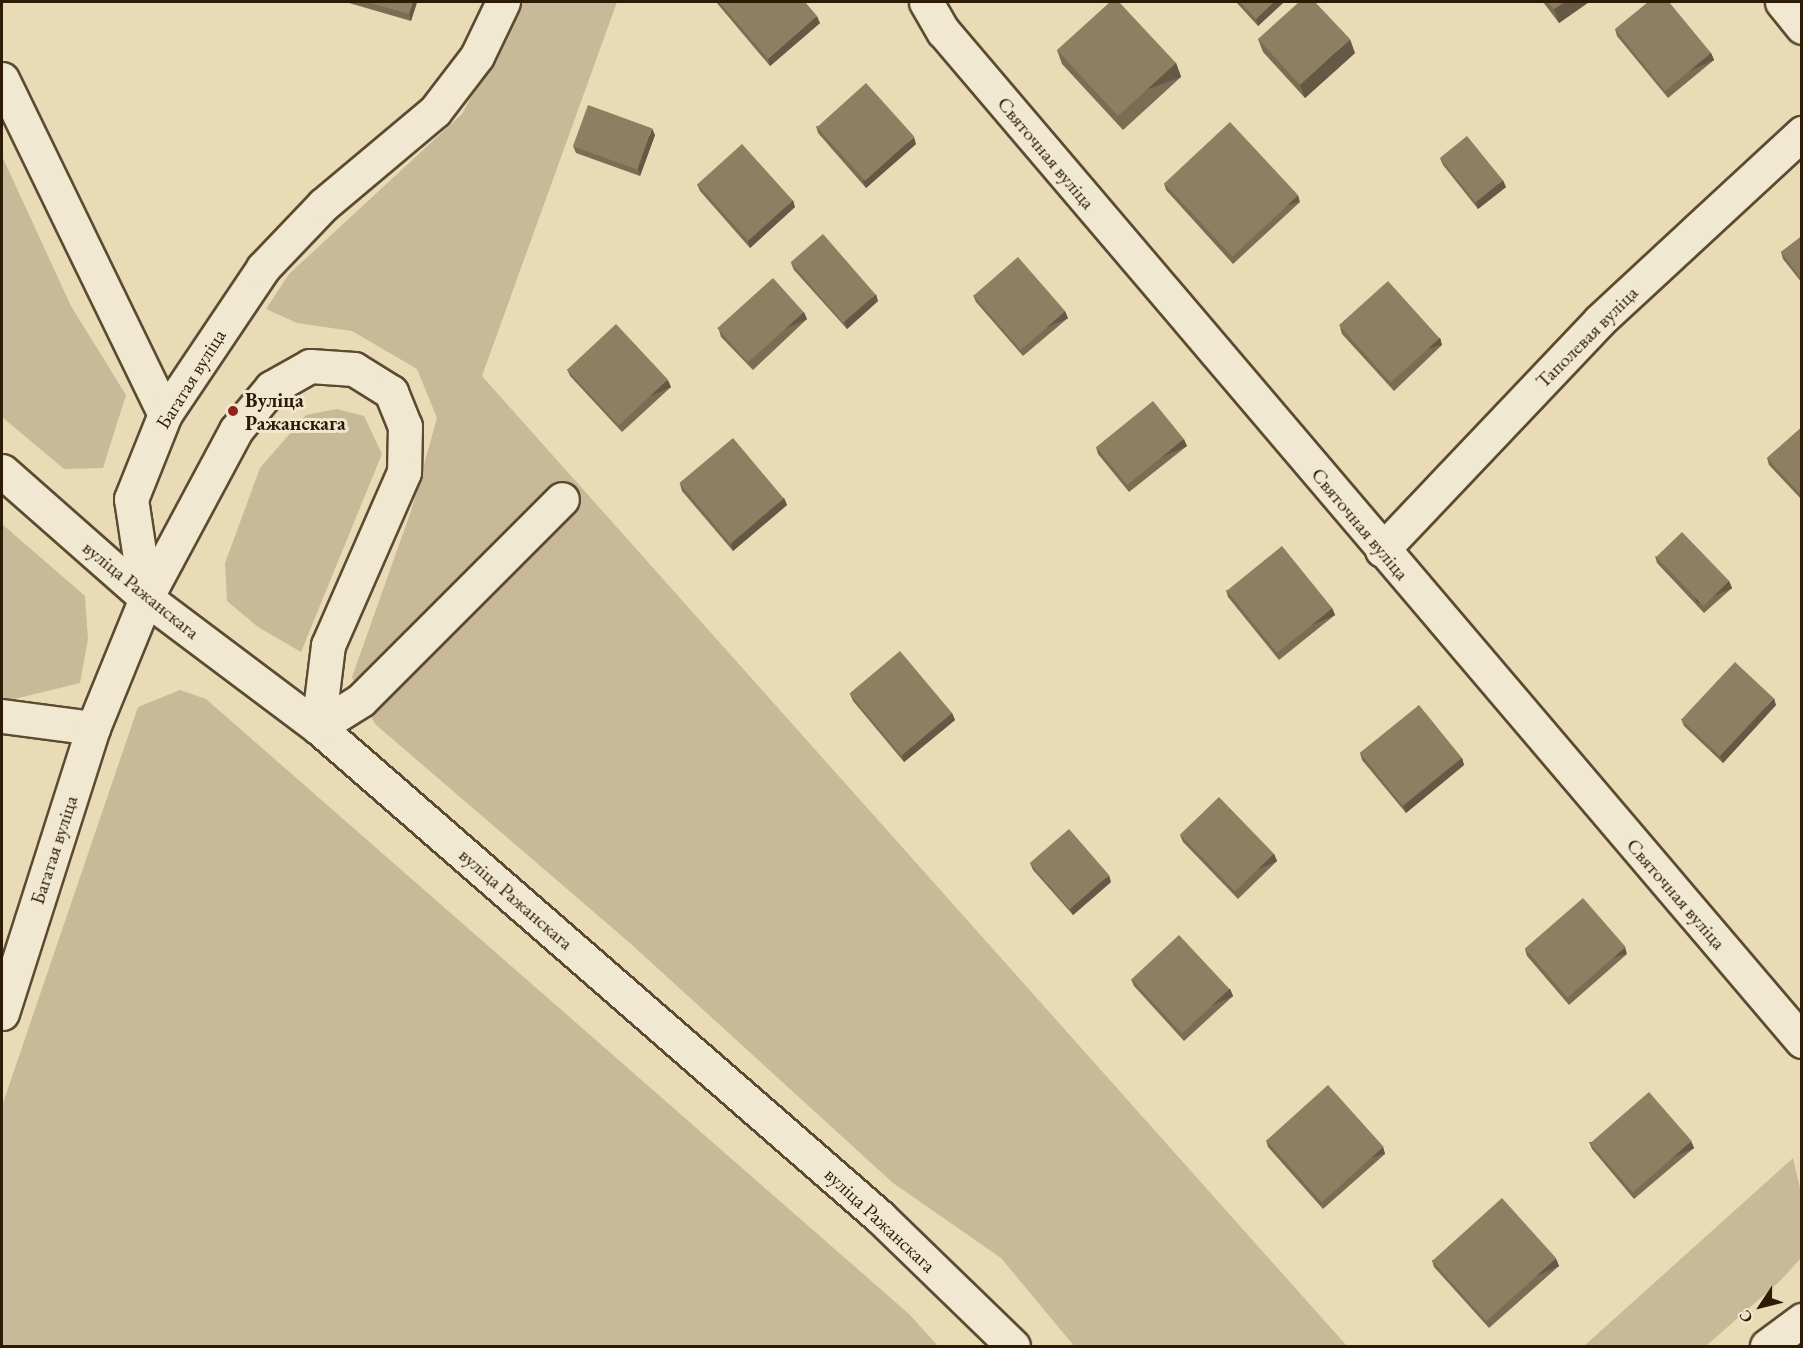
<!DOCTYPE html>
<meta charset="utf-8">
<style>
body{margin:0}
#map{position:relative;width:1803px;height:1348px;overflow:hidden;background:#e8dbb6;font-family:"EB Garamond",serif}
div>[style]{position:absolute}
.green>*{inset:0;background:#c8ba98}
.roads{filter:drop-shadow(2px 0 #5c4b32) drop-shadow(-2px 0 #5c4b32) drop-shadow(0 2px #5c4b32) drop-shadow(0 -2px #5c4b32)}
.minor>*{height:33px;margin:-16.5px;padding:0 16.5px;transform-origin:16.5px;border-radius:16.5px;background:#f0e8d0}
.wall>*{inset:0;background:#7a6d54}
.shaded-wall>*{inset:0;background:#635945;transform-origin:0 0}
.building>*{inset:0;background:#8e7f62;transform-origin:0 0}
.dots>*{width:16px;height:16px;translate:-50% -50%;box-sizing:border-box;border:3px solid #f0e8d0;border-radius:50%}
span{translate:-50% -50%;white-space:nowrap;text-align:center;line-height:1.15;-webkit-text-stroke:6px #f0e8d0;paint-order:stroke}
.street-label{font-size:20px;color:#2d1b06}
.poi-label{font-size:20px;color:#2d1b06;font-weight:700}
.left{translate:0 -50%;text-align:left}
.frame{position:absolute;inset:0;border:3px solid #2d1b06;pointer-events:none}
.north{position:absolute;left:1731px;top:1276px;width:60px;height:60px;-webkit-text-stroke:4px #f0e8d0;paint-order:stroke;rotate:235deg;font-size:16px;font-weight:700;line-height:24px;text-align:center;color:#2d1b06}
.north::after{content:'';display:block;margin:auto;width:21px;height:27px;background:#2d1b06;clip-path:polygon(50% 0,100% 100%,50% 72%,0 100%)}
</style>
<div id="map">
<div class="green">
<div style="clip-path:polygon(522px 2px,617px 2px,482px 376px,1347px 1346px,1074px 1346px,1001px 1258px,893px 1183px,631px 944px,375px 724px,352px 677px,411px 511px,437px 418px,417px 369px,352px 331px,297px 323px,266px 309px,289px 274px,462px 114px)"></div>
<div style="clip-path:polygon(2px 156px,71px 306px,126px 395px,103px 468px,64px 469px,2px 417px)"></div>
<div style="clip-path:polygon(337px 409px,364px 416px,382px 454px,301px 652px,258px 627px,227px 601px,225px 563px,260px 468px,306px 415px)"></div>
<div style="clip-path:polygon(2px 524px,85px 596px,88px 639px,80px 683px,2px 702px)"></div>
<div style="clip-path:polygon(180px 690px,206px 699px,909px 1314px,938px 1346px,2px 1346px,2px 1106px,138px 707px)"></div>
<div style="clip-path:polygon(1793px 1158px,1801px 1192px,1801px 1258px,1781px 1280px,1706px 1346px,1584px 1346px)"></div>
</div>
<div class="roads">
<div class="minor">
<div style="left:926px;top:2px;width:34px;rotate:60deg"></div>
<div style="left:943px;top:31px;width:1326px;rotate:49.62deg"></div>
<div style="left:1782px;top:2px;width:32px;rotate:51deg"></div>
<div style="left:2px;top:79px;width:373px;rotate:64.1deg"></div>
<div style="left:2px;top:471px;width:192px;rotate:41.4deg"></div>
<div style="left:146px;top:598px;width:215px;rotate:36.9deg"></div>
<div style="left:318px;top:727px;width:746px;rotate:41.08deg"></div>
<div style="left:880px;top:1217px;width:185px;rotate:44.1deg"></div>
<div style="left:1382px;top:550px;width:315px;rotate:-46.5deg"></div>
<div style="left:1599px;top:321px;width:277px;rotate:-42.8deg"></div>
<div style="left:146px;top:598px;width:191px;rotate:-61.8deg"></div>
<div style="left:236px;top:430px;width:55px;rotate:-50.2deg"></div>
<div style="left:271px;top:388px;width:45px;rotate:-29.4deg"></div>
<div style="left:310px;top:366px;width:44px;rotate:3.9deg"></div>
<div style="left:354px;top:369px;width:44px;rotate:31.9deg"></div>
<div style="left:391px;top:392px;width:37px;rotate:68deg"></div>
<div style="left:405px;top:426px;width:46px;rotate:91.2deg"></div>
<div style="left:404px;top:472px;width:189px;rotate:113.7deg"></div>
<div style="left:328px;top:645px;width:83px;rotate:97deg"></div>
<div style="left:2px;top:716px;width:92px;rotate:7.5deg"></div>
<div style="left:318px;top:727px;width:51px;rotate:-32.1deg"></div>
<div style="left:361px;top:700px;width:284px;rotate:-45deg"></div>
<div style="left:2px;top:1013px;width:299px;rotate:-72.3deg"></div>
<div style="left:93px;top:728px;width:140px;rotate:-67.8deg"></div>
<div style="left:146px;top:598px;width:100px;rotate:-98.6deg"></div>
<div style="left:131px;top:499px;width:92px;rotate:-68.2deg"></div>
<div style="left:165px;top:414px;width:176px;rotate:-56.1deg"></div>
<div style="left:263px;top:268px;width:87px;rotate:-46.4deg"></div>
<div style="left:323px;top:205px;width:146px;rotate:-40deg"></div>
<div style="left:435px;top:111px;width:69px;rotate:-52.6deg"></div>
<div style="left:477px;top:56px;width:60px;rotate:-64.3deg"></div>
<div style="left:1767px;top:1346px;width:44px;rotate:-36.6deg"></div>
</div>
</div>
<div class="wall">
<div style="clip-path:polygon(349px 2px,417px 2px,411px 21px,349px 3px)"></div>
<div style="clip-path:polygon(716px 2px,805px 2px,820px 23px,770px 66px)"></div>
<div style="clip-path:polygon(1236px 2px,1284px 2px,1258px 26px)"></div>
<div style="clip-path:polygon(1543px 2px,1589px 2px,1559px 23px)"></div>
<div style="clip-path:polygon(1615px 29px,1711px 53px,1714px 60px,1668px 98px,1617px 36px)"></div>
<div style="clip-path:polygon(1258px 39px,1355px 53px,1305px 98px,1263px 52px)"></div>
<div style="clip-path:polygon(1057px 50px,1176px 63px,1181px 77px,1123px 130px,1062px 64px)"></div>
<div style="clip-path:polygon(816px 126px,916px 144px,866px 188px,818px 133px)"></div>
<div style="clip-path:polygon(655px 135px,640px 176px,576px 153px,573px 146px)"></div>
<div style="clip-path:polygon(1440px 158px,1506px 187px,1478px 209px,1443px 165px)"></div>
<div style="clip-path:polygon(1164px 183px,1300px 202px,1233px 264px,1166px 190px)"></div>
<div style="clip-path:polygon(697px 184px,795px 207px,750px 248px,700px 191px)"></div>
<div style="clip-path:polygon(1802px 236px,1802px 283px,1783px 259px,1781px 252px)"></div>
<div style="clip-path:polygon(791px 263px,878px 301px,847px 329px,794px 270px)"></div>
<div style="clip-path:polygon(973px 295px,1068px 318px,1023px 356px,976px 302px)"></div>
<div style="clip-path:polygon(807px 319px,753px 370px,721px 337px,719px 330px)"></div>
<div style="clip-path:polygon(1340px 327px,1440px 338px,1442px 345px,1394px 391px,1342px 334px)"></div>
<div style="clip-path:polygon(567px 369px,671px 387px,622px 432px,570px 376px)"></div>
<div style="clip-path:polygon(1802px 427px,1802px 500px,1769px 465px,1767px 458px)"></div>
<div style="clip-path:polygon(1187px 446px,1129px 492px,1098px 454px,1096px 447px)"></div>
<div style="clip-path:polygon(680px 484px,784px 498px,787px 505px,733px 551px,682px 491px)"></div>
<div style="clip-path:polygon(1655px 556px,1729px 581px,1732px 588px,1704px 613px,1657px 563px)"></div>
<div style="clip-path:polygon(1226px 590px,1332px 608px,1335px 615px,1279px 660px,1228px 597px)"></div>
<div style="clip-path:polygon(850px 694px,952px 713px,955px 720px,904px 762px,853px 701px)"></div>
<div style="clip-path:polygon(1776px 705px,1723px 763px,1684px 726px,1681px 719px)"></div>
<div style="clip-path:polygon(1360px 753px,1462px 758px,1464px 765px,1406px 813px,1362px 760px)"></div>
<div style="clip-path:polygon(1180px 835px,1274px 854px,1277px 861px,1238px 899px,1183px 842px)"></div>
<div style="clip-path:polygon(1030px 863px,1111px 882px,1073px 915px,1033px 870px)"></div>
<div style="clip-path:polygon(1525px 949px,1627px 954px,1569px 1005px,1527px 956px)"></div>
<div style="clip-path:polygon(1131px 979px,1230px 989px,1233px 996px,1184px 1041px,1134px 986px)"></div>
<div style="clip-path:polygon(1266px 1140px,1383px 1147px,1385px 1154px,1323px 1209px,1268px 1147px)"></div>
<div style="clip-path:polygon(1691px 1141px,1694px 1148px,1634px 1199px,1592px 1149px,1589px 1142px)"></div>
<div style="clip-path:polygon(1556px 1259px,1559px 1266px,1489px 1328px,1434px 1267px,1432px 1260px)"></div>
</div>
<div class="shaded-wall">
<div style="clip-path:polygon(413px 2px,417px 2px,411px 21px,409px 14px)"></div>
<div style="clip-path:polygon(1274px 2px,1284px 2px,1258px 26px,1256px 19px)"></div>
<div style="clip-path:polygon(1565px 2px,1589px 2px,1559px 23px,1554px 9px)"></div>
<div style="clip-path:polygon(817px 16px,820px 23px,770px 66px,768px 59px)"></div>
<div style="clip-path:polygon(1350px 39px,1355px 53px,1305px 98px,1300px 85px)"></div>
<div style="left:1711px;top:53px;width:8px;height:60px;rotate:67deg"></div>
<div style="left:1176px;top:63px;width:15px;height:79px;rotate:70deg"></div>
<div style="clip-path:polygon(652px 128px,655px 135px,640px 176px,638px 169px)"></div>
<div style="clip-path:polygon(914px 137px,916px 144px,866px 188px,863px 181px)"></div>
<div style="clip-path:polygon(1503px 180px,1506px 187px,1478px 209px,1476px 202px)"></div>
<div style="left:1298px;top:195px;width:7px;height:91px;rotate:74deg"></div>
<div style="clip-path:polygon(793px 200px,795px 207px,750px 248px,748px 240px)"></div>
<div style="clip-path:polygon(876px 294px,878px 301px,847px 329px,844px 322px)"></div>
<div style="left:1065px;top:311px;width:8px;height:59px;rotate:67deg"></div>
<div style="left:804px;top:312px;width:8px;height:74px;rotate:67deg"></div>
<div style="left:1440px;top:338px;width:7px;height:66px;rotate:74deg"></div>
<div style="left:668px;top:380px;width:8px;height:67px;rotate:67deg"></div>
<div style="left:1184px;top:439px;width:8px;height:74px;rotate:67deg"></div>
<div style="clip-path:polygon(784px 498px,787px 505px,733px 551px,731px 544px)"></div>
<div style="left:1729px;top:581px;width:8px;height:38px;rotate:67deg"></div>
<div style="left:1332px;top:608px;width:8px;height:72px;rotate:67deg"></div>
<div style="clip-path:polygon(1774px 698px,1776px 705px,1723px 763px,1720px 756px)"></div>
<div style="clip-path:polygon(952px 713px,955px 720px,904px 762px,902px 755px)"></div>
<div style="clip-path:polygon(1462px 758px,1464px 765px,1406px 813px,1403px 806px)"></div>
<div style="left:1274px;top:854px;width:8px;height:54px;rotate:67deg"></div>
<div style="clip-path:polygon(1109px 875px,1111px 882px,1073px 915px,1070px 908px)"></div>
<div style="left:1625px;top:947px;width:7px;height:77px;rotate:74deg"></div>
<div style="left:1230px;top:989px;width:8px;height:67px;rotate:67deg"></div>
<div style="left:1691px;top:1141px;width:8px;height:79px;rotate:67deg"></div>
<div style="left:1383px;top:1147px;width:7px;height:83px;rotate:74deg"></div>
<div style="left:1556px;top:1259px;width:8px;height:94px;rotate:67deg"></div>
</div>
<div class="building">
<div style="clip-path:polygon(366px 2px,413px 2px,409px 14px)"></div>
<div style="clip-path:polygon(719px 2px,805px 2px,817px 16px,768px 59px)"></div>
<div style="clip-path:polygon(1110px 2px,1119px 2px,1176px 63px,1118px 116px,1057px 50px)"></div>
<div style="clip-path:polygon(1240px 2px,1274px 2px,1256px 19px)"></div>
<div style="clip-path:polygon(1299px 2px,1315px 2px,1350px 39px,1300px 85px,1258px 39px)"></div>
<div style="clip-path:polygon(1548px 2px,1565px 2px,1554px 9px)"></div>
<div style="clip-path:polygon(1648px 2px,1669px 2px,1711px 53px,1665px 91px,1615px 29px)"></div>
<div style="left:866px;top:83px;width:72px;height:66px;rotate:48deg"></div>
<div style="left:588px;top:105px;width:68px;height:44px;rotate:20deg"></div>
<div style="left:1230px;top:122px;width:100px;height:90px;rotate:47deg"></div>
<div style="left:1467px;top:136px;width:57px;height:35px;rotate:51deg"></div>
<div style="left:742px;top:144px;width:76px;height:60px;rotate:48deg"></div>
<div style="left:823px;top:234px;width:80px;height:43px;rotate:49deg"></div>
<div style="clip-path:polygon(1802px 236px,1802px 280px,1781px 252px)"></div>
<div style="left:1018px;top:257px;width:72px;height:59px;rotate:49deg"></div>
<div style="left:773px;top:278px;width:46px;height:75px;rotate:48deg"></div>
<div style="left:1388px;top:281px;width:77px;height:66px;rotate:48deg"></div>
<div style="left:616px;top:324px;width:76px;height:67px;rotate:47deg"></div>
<div style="left:1153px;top:401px;width:49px;height:73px;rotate:51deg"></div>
<div style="clip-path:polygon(1802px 427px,1802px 496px,1767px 458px)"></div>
<div style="left:733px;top:438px;width:79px;height:70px;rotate:50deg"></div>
<div style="left:1682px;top:532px;width:68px;height:36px;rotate:46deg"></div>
<div style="left:1282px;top:546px;width:80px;height:71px;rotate:51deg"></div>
<div style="left:900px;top:651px;width:81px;height:66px;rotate:50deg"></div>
<div style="left:1735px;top:662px;width:53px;height:79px;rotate:43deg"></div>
<div style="left:1419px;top:705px;width:68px;height:76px;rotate:51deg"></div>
<div style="left:1219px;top:797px;width:79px;height:54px;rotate:46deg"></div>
<div style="left:1069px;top:829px;width:61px;height:52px;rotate:49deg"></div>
<div style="left:1583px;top:898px;width:65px;height:77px;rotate:49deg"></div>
<div style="left:1179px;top:935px;width:74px;height:65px;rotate:47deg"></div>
<div style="left:1328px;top:1085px;width:83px;height:83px;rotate:48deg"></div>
<div style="left:1649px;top:1092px;width:65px;height:78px;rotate:49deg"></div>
<div style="left:1502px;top:1198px;width:81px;height:94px;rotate:48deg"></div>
</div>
<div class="dots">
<div style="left:233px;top:411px;background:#8f2418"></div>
</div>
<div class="street-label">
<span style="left:1046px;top:153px;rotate:50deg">Святочная вуліца</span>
<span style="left:1587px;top:337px;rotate:-45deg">Таполевая вуліца</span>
<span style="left:191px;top:379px;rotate:-58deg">Багатая вуліца</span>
<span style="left:1360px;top:524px;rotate:50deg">Святочная вуліца</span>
<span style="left:141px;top:590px;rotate:39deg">вуліца Ражанскага</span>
<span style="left:54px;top:850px;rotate:-72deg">Багатая вуліца</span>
<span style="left:1676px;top:894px;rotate:49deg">Святочная вуліца</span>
<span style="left:516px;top:899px;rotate:41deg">вуліца Ражанскага</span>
<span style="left:880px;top:1220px;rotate:43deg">вуліца Ражанскага</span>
</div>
<div class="poi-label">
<span class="left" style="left:245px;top:412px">Вуліца<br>Ражанскага</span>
</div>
<div class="frame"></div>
<div class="north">С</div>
</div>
